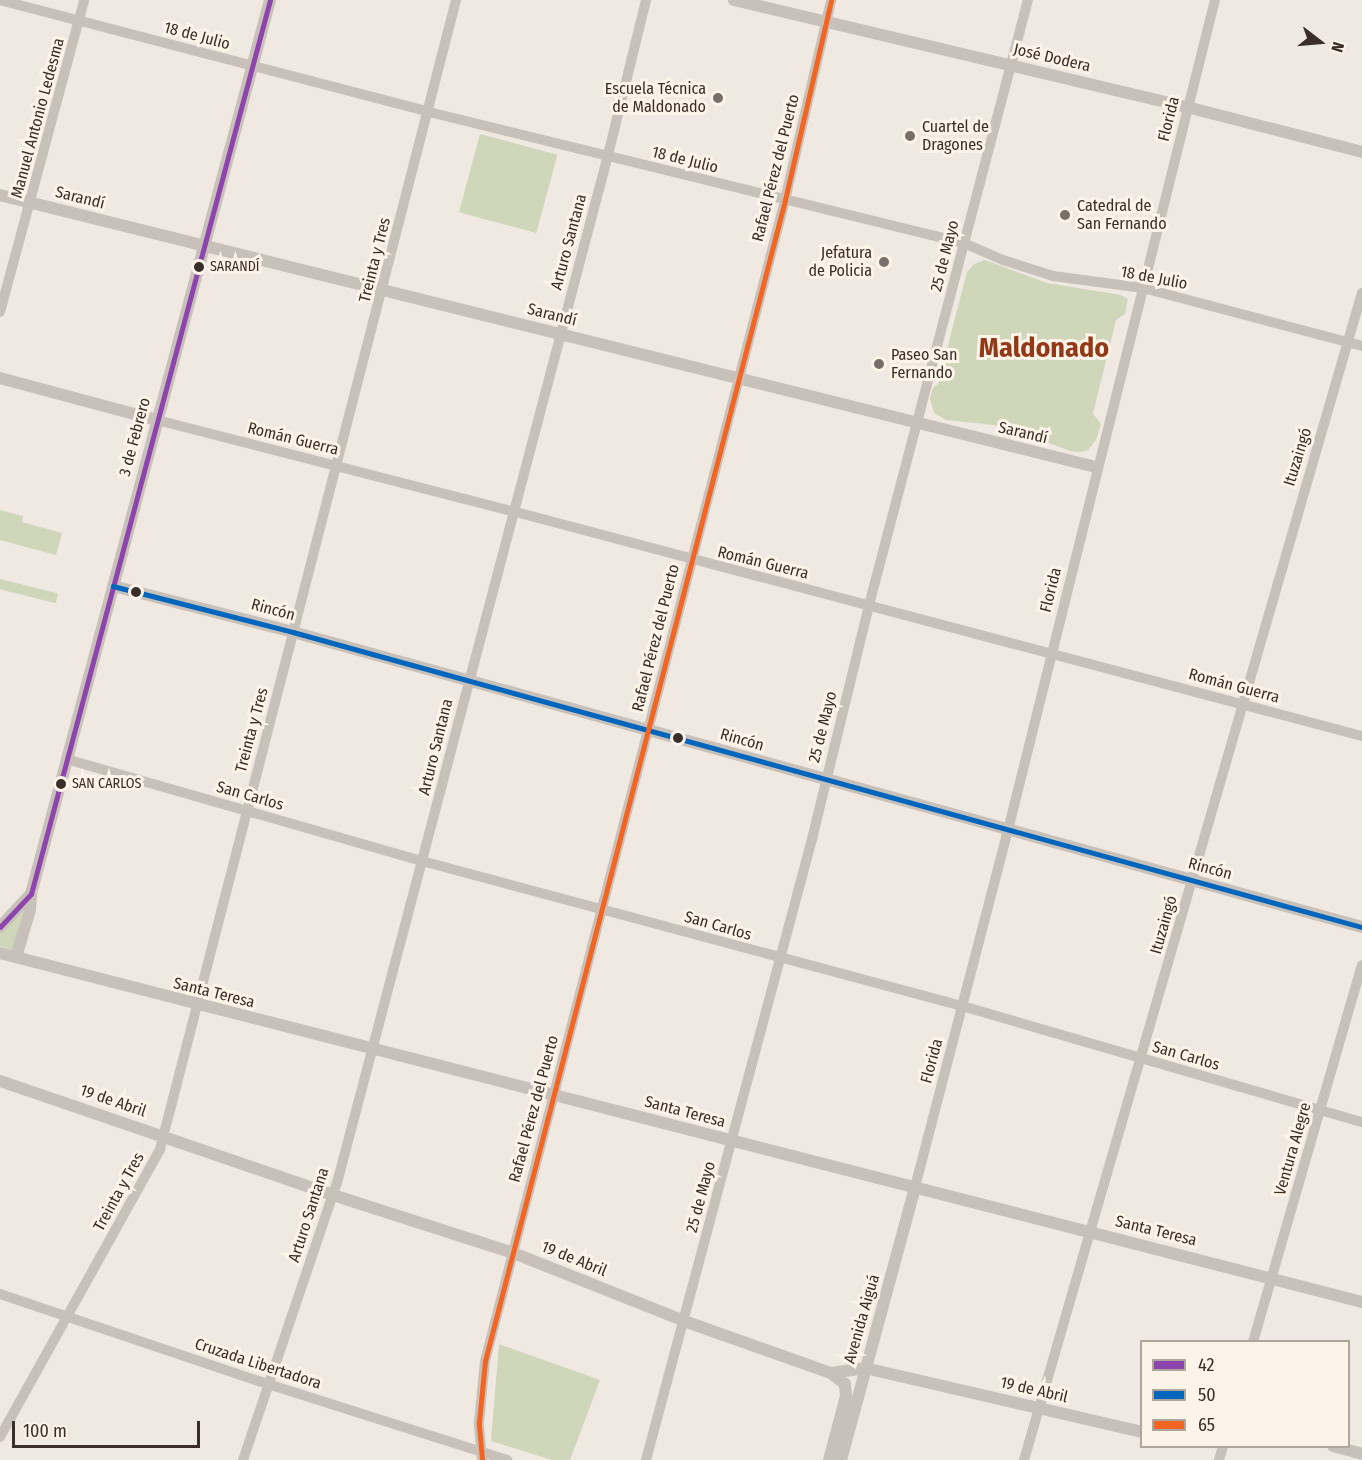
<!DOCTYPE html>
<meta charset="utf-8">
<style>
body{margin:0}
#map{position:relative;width:1362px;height:1460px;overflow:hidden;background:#efe9e2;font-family:"Fira Sans Condensed",sans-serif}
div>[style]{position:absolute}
.green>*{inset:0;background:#cfd6ba;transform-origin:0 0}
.minor>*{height:10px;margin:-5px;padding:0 5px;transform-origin:5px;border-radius:5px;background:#c8c1ba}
.tertiary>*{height:12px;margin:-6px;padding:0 6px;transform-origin:6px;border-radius:6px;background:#c8c1ba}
.bus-1>*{height:4.5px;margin:-2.25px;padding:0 2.25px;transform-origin:2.25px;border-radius:2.25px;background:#8e44ad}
.bus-2>*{height:4.5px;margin:-2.25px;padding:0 2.25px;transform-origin:2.25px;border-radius:2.25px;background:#0065bd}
.bus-3>*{height:4.5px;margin:-2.25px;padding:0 2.25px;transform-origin:2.25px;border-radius:2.25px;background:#f26522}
.dots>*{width:16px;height:16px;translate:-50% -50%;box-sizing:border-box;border:3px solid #fcf4e9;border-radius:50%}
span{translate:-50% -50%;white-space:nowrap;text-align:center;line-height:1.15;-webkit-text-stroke:6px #fcf4e9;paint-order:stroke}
.bus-label{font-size:14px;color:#3a2e28}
.left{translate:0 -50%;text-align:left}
.street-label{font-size:16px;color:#3a2e28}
.poi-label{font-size:16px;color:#3a2e28}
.right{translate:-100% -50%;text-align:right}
.town-label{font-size:28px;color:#923a18;font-weight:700}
.legend{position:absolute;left:1140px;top:1340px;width:210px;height:108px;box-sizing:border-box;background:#fcf4e9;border:2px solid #aea59c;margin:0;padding:8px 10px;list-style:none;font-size:18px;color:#3a2e28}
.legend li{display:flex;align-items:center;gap:12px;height:30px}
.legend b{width:30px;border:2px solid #aea59c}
.north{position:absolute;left:1290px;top:12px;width:60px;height:60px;-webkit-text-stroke:4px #fcf4e9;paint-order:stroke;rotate:106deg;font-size:16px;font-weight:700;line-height:24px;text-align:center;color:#3a2e28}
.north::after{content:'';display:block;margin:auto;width:21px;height:27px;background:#3a2e28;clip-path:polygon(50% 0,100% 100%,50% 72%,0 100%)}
.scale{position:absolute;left:12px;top:1421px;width:188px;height:27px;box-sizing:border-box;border:3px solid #3a2e28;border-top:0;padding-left:8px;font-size:18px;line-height:21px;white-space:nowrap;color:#3a2e28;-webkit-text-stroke:4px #fcf4e9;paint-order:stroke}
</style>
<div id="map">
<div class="green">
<div style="left:480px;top:134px;width:80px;height:81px;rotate:15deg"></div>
<div style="clip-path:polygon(985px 260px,1047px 283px,1121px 295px,1128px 299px,1125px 314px,1116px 320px,1093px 414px,1101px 424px,1096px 440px,1088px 450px,1080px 452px,1070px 451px,1015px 430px,994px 425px,946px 420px,934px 413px,930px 398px,933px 388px,938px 384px,967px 272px,974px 264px)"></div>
<div style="clip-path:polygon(0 510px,23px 516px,22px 522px,62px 533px,56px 555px,0 540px)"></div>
<div style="left:0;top:579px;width:60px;height:10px;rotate:14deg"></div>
<div style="clip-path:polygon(24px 907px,13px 950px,0 946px,0 931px)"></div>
<div style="clip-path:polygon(499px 1344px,600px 1380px,570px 1460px,552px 1460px,491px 1441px)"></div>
</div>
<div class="minor">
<div style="left:0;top:0;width:443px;rotate:14.6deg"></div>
<div style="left:429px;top:112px;width:551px;rotate:13.76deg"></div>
<div style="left:964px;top:243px;width:43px;rotate:23.6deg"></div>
<div style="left:1003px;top:260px;width:52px;rotate:17.7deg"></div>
<div style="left:1053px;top:276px;width:91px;rotate:7.6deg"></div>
<div style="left:1143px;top:288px;width:227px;rotate:14.8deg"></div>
<div style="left:0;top:312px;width:323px;rotate:-74.9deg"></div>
<div style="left:157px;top:420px;width:366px;rotate:14.4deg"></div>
<div style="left:512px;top:511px;width:879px;rotate:14.83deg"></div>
<div style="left:66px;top:759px;width:370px;rotate:16deg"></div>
<div style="left:422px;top:861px;width:559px;rotate:15.03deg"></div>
<div style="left:962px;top:1006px;width:416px;rotate:16.2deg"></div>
<div style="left:915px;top:1187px;width:369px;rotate:-75.4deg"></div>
<div style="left:1008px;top:830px;width:855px;rotate:-76deg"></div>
<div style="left:0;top:1294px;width:283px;rotate:18.6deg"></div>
<div style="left:268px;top:1384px;width:251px;rotate:17.6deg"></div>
<div style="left:1253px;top:1342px;width:392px;rotate:-73.9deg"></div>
<div style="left:0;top:1437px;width:329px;rotate:-60.9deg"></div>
<div style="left:160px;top:1149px;width:1187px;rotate:-75.55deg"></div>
<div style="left:243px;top:1460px;width:293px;rotate:-71.3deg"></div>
<div style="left:337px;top:1183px;width:1063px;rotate:-75.23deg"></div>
<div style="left:608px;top:155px;width:160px;rotate:-76.2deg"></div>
<div style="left:482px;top:1460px;width:38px;rotate:-95deg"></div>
<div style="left:479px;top:1422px;width:61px;rotate:-84.4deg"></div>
<div style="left:485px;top:1361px;width:1199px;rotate:-75.51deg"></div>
<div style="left:785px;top:200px;width:205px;rotate:-77deg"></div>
<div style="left:646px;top:1460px;width:643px;rotate:-75.03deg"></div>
<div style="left:812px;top:839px;width:241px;rotate:-76.3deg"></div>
<div style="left:869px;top:605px;width:626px;rotate:-75.28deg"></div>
<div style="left:1024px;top:1460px;width:1215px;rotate:-73.85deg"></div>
<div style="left:1219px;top:1460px;width:15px;rotate:-74deg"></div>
</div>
<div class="tertiary">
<div style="left:734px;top:0;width:465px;rotate:13.3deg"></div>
<div style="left:1187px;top:107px;width:181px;rotate:14.4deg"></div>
<div style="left:0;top:195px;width:1129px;rotate:13.94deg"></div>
<div style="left:0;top:378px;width:163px;rotate:15deg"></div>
<div style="left:113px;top:586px;width:186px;rotate:14.3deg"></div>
<div style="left:293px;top:632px;width:1109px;rotate:15.43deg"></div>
<div style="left:0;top:927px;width:45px;rotate:-46.8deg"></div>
<div style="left:31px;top:894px;width:925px;rotate:-75.03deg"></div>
<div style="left:0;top:953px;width:1406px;rotate:14.37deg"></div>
<div style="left:16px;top:957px;width:49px;rotate:-73.4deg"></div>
<div style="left:30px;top:910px;width:16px;rotate:-86deg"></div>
<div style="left:0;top:1081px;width:352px;rotate:18.9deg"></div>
<div style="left:333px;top:1195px;width:187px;rotate:17.8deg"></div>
<div style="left:511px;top:1252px;width:186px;rotate:21.7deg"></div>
<div style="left:684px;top:1321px;width:156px;rotate:19.5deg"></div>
<div style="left:831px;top:1373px;width:34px;rotate:-8deg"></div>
<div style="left:865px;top:1368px;width:284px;rotate:13deg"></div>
<div style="left:1333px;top:1446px;width:30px;rotate:15deg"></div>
<div style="left:829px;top:1460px;width:66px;rotate:-75.1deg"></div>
<div style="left:846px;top:1396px;width:12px;rotate:-95deg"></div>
<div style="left:845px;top:1384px;width:18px;rotate:-142deg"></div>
<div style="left:841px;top:1460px;width:283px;rotate:-74.8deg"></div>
</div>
<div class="bus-1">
<div style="left:0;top:927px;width:45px;rotate:-46.8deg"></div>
<div style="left:31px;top:894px;width:925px;rotate:-75.03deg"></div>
</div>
<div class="bus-2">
<div style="left:113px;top:586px;width:186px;rotate:14.3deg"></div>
<div style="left:293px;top:632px;width:1109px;rotate:15.43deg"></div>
</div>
<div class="bus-3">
<div style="left:482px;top:1460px;width:38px;rotate:-95deg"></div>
<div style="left:479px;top:1422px;width:61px;rotate:-84.4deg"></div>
<div style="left:485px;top:1361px;width:1199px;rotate:-75.51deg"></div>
<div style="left:785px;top:200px;width:205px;rotate:-77deg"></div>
</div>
<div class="dots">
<div style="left:718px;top:98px;background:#796f69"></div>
<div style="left:910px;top:136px;background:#796f69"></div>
<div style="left:1065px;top:215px;background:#796f69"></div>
<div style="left:884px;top:262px;background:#796f69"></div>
<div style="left:199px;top:267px;background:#3a2e28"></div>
<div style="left:879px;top:364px;background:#796f69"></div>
<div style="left:136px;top:592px;background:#3a2e28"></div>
<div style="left:678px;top:738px;background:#3a2e28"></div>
<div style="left:61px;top:784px;background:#3a2e28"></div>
</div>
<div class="bus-label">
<span class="left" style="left:210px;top:267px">SARANDÍ</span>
<span class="left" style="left:72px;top:784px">SAN CARLOS</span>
</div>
<div class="street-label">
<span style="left:197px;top:36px;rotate:15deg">18 de Julio</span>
<span style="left:1052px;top:58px;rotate:13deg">José Dodera</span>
<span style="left:38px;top:118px;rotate:-75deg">Manuel Antonio Ledesma</span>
<span style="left:1169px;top:119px;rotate:-76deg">Florida</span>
<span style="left:685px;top:160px;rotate:14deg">18 de Julio</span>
<span style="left:776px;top:168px;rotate:-76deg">Rafael Pérez del Puerto</span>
<span style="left:80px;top:198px;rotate:14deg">Sarandí</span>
<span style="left:569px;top:242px;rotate:-75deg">Arturo Santana</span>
<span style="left:945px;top:256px;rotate:-76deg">25 de Mayo</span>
<span style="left:375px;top:260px;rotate:-76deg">Treinta y Tres</span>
<span style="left:1154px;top:278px;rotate:11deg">18 de Julio</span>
<span style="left:552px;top:315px;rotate:14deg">Sarandí</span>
<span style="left:1023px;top:433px;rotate:13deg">Sarandí</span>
<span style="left:135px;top:437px;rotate:-75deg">3 de Febrero</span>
<span style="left:293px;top:439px;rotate:14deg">Román Guerra</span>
<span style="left:1298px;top:457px;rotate:-73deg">Ituzaingó</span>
<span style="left:763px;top:563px;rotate:14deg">Román Guerra</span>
<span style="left:1051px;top:590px;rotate:-76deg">Florida</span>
<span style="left:273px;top:610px;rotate:15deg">Rincón</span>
<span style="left:656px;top:638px;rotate:-76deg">Rafael Pérez del Puerto</span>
<span style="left:1234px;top:686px;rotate:15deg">Román Guerra</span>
<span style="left:823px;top:727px;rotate:-76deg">25 de Mayo</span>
<span style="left:252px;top:730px;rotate:-75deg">Treinta y Tres</span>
<span style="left:742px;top:740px;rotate:16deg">Rincón</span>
<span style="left:436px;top:747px;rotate:-76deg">Arturo Santana</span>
<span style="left:250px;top:796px;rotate:16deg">San Carlos</span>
<span style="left:1210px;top:869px;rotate:15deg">Rincón</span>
<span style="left:1164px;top:925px;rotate:-74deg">Ituzaingó</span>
<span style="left:718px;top:926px;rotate:16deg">San Carlos</span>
<span style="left:214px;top:993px;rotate:14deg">Santa Teresa</span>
<span style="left:1186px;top:1056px;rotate:16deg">San Carlos</span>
<span style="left:932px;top:1061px;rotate:-75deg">Florida</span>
<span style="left:113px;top:1101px;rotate:19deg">19 de Abril</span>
<span style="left:534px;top:1109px;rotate:-75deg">Rafael Pérez del Puerto</span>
<span style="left:685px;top:1112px;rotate:15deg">Santa Teresa</span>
<span style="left:1293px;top:1149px;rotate:-74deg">Ventura Alegre</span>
<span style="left:119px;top:1192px;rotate:-61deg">Treinta y Tres</span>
<span style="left:701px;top:1197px;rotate:-75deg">25 de Mayo</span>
<span style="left:309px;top:1215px;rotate:-72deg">Arturo Santana</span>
<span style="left:1156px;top:1231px;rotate:14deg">Santa Teresa</span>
<span style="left:574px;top:1259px;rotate:22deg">19 de Abril</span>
<span style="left:862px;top:1319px;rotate:-74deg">Avenida Aiguá</span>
<span style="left:258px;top:1364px;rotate:18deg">Cruzada Libertadora</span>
<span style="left:1034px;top:1390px;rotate:13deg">19 de Abril</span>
</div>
<div class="poi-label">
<span class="right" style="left:706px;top:98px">Escuela Técnica<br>de Maldonado</span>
<span class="left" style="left:922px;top:136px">Cuartel de<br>Dragones</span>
<span class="left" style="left:1077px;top:215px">Catedral de<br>San Fernando</span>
<span class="right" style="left:872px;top:262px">Jefatura<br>de Policia</span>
<span class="left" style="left:891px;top:364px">Paseo San<br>Fernando</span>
</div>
<div class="town-label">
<span style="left:1044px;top:348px">Maldonado</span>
</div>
<ul class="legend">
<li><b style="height:8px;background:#8e44ad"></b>42</li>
<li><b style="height:8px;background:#0065bd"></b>50</li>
<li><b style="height:8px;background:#f26522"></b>65</li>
</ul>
<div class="north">N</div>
<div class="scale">100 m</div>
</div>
